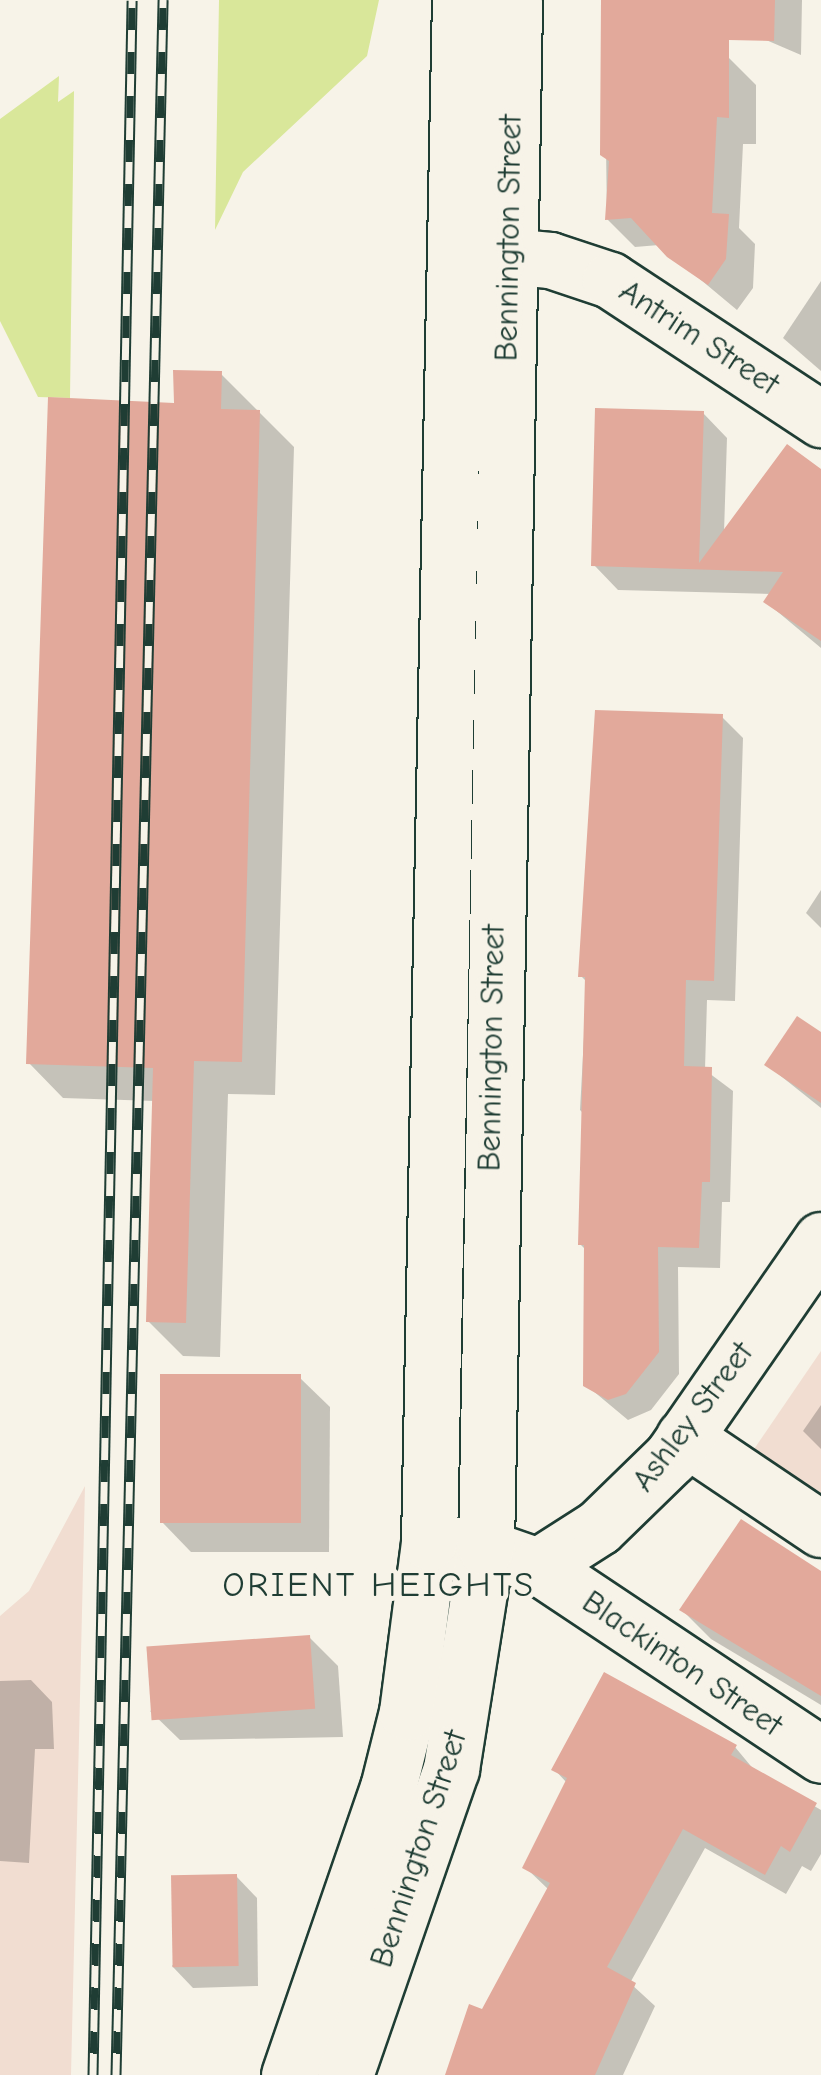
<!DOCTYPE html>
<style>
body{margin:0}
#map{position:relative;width:821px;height:2075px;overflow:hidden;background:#f7f3e8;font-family:"Comic Neue",sans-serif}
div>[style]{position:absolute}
.built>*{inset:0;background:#f1ddd1}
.green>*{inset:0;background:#d9e79a}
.shadow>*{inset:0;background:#0003}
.building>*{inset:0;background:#e2a99b;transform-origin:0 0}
.roads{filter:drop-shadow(2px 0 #1f3d34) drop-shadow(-2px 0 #1f3d34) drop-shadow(0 2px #1f3d34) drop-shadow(0 -2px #1f3d34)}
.minor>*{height:55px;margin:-27.5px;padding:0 27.5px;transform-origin:27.5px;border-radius:27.5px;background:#f7f3e8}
.major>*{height:55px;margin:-27.5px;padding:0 27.5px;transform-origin:27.5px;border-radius:27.5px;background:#f7f3e8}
.rail>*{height:11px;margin-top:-5.5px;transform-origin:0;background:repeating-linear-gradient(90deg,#f7f3e8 0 22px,#1f3d34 0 44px);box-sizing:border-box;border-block:2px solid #1f3d34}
span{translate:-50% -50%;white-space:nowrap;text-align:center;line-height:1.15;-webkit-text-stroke:10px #f7f3e8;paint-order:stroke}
.street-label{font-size:32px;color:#1f3d34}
.neighbourhood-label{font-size:35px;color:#1f3d34;letter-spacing:2.5px}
</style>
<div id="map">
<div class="built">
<div style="clip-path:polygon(821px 1351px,821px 1540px,733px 1480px)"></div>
<div style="clip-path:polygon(85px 1486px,71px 2075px,0 2075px,0 1616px,29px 1591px)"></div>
</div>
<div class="green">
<div style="clip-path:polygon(219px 0,379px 0,367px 56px,243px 172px,215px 230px)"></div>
<div style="clip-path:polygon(59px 76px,58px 102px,74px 91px,70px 398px,38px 397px,0 321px,0 119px)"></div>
</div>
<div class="shadow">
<div style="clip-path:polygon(604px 0,802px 0,801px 55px,701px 12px,728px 57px,756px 85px,756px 144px,743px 144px,739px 228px,755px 244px,753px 288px,737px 310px,659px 245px,635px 247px,607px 219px)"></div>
<div style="clip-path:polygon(821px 281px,821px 371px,783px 338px)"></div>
<div style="clip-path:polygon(221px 374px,294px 447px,275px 1095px,228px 1094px,220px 1357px,183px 1356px,148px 1321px,155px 1101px,63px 1098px,29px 1063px,176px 405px)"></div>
<div style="clip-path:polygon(703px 413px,727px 438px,724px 533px,821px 473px,821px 648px,766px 602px,772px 594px,618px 590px,594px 565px)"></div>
<div style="clip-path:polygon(722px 717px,743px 738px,735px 1001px,707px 1000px,705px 1070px,733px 1091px,730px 1202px,722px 1202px,720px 1268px,678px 1267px,679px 1374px,651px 1410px,628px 1420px,586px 1385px,586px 1250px,580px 1244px,587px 1117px,580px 1110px,587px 982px,581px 976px)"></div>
<div style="clip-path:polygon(821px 890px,821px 928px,806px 913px)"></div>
<div style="clip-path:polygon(821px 1035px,821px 1108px,767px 1065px)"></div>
<div style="clip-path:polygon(300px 1378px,330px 1407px,329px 1552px,191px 1552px,162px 1522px)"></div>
<div style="clip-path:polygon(821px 1405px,821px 1449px,803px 1431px)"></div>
<div style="clip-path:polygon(821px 1574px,821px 1705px,711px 1639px,682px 1610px)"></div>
<div style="clip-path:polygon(309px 1637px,338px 1666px,343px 1737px,180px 1740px,150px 1711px)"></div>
<div style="clip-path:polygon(31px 1680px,52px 1702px,54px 1749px,35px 1749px,29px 1863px,0 1861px,0 1681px)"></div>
<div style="clip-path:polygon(735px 1747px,755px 1771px,821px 1810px,821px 1854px,811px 1871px,802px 1866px,786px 1894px,705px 1848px,630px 1983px,655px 2006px,623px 2075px,448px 2075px,549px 1890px,525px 1867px,567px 1783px,554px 1769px)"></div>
<div style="clip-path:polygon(236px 1876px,257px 1898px,258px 1986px,193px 1988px,172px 1966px)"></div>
</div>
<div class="building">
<div style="clip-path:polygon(601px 0,775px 0,774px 41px,729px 40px,729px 118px,717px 117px,712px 213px,729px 214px,726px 259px,708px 285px,667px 257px,631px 218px,605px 220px,609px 161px,600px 155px)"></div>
<div style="clip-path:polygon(173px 370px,222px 371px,221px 409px,260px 410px,242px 1062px,194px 1061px,186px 1323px,146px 1322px,153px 1068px,26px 1064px,48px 397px,174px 403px)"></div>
<div style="clip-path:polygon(595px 408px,704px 411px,699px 563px,787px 444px,821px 469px,821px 641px,763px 602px,783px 572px,591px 566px)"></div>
<div style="clip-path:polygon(595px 710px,723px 714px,714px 981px,686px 980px,684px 1066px,712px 1067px,710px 1182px,702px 1182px,699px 1248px,658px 1247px,659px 1352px,626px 1394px,608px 1400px,583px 1386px,584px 1245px,578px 1245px,585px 977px,578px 977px)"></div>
<div style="clip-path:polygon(797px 1016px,821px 1032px,821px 1103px,764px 1065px)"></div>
<div style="left:160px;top:1374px;width:141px;height:149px"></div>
<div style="clip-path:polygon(741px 1519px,821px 1571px,821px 1696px,679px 1610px)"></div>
<div style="left:310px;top:1635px;width:74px;height:164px;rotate:86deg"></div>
<div style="clip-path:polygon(604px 1672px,737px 1745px,731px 1755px,817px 1803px,790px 1852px,781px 1846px,765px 1875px,683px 1829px,607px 1967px,636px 1983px,595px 2075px,445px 2075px,469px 2004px,482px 2009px,550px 1883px,522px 1868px,567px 1778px,551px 1770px)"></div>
<div style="left:237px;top:1874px;width:92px;height:66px;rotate:89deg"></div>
</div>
<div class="roads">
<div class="minor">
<div style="left:465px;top:252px;width:85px;rotate:5.4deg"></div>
<div style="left:550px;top:260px;width:63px;rotate:18.4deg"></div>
<div style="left:610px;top:280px;width:253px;rotate:33.4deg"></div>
<div style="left:684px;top:1437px;width:165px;rotate:33.9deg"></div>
<div style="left:429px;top:1542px;width:57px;rotate:6deg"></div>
<div style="left:486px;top:1548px;width:55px;rotate:19.1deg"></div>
<div style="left:538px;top:1566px;width:340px;rotate:33.7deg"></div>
<div style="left:538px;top:1566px;width:72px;rotate:-32.6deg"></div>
<div style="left:599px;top:1527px;width:100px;rotate:-44.2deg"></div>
<div style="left:671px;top:1457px;width:264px;rotate:-55.3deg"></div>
</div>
<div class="major">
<div style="left:289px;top:2075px;width:304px;rotate:-71deg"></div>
<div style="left:388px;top:1788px;width:78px;rotate:-76deg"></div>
<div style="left:407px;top:1712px;width:171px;rotate:-82.6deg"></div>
<div style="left:429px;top:1542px;width:1542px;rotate:-88.85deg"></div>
<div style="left:345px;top:2075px;width:324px;rotate:-70.9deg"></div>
<div style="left:451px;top:1769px;width:224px;rotate:-81deg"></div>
<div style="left:486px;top:1548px;width:1548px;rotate:-88.96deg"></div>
</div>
</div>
<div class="rail">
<div style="left:93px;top:2075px;width:2075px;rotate:-88.92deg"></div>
<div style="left:116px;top:2075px;width:2076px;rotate:-88.7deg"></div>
</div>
<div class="street-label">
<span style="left:509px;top:238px;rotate:-89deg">Bennington Street</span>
<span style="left:699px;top:338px;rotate:33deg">Antrim Street</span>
<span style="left:492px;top:1048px;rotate:-89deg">Bennington Street</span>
<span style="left:693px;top:1417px;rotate:-53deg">Ashley Street</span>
<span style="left:682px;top:1664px;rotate:34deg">Blackinton Street</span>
<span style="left:419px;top:1849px;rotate:-72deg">Bennington Street</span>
</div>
<div class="neighbourhood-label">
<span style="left:379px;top:1585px">ORIENT HEIGHTS</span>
</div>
</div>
